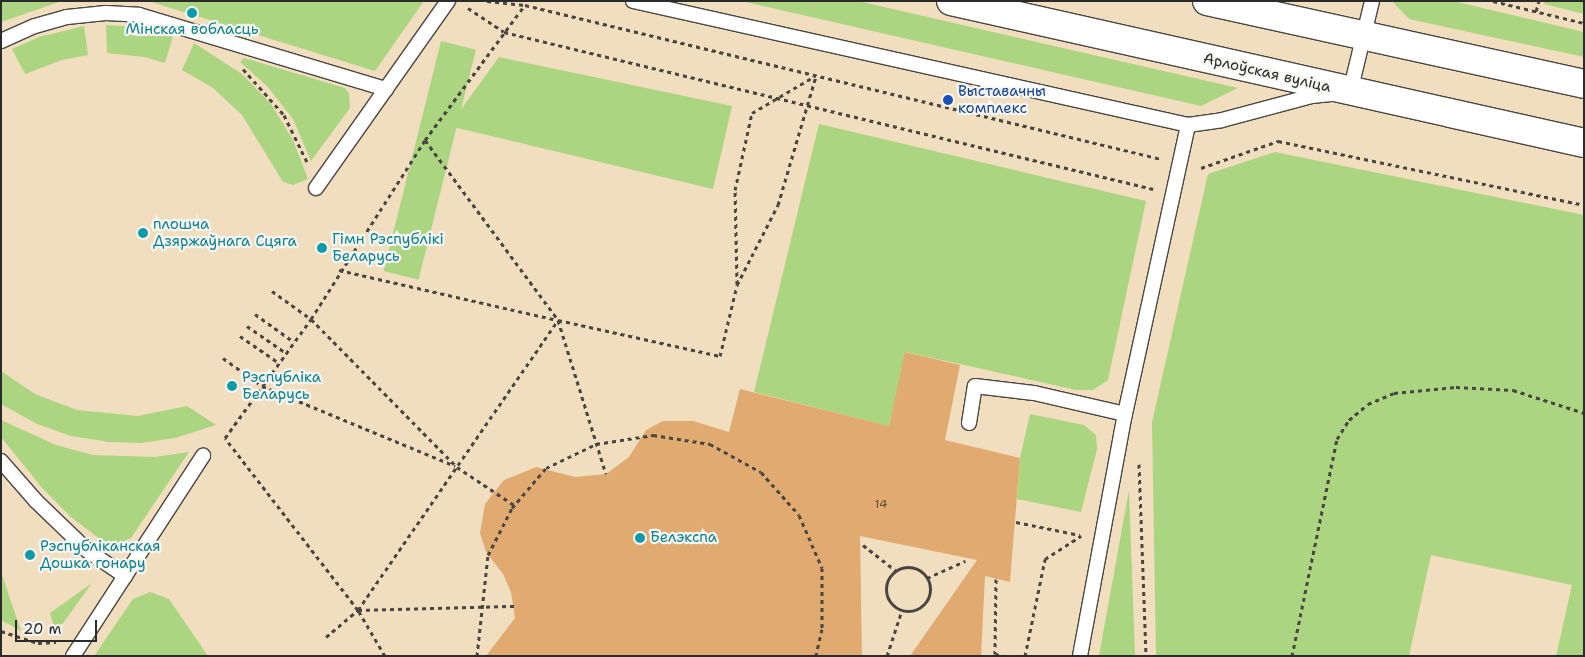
<!DOCTYPE html>
<meta charset="utf-8">
<style>
body{margin:0}
#map{position:relative;width:1585px;height:657px;overflow:hidden;background:#f1debf;font-family:"Shantell Sans",sans-serif}
div>[style]{position:absolute}
.green>*{inset:0;background:#abd581;transform-origin:0 0}
.building>*{inset:0;background:#e0aa71}
.path>*{height:3px;margin-top:-1.5px;transform-origin:0;background:repeating-linear-gradient(90deg,#494641 0 4px,transparent 0 8px)}
.path>.ring{margin:-1.5px;padding:0;box-sizing:content-box;background:none;border:3px solid #494641;border-radius:50%}
.roads{filter:drop-shadow(1px 0 #494641) drop-shadow(-1px 0 #494641) drop-shadow(0 1px #494641) drop-shadow(0 -1px #494641)}
.lane>*{height:14px;margin:-7px;padding:0 7px;transform-origin:7px;border-radius:7px;background:#fff}
.primary>*{height:28px;margin:-14px;padding:0 14px;transform-origin:14px;border-radius:14px;background:#fff}
.dots>*{width:14px;height:14px;translate:-50% -50%;box-sizing:border-box;border:2px solid #f6f6f2;border-radius:50%}
span{translate:-50% -50%;white-space:nowrap;text-align:center;line-height:1.15;-webkit-text-stroke:4.5px #f6f6f2;paint-order:stroke}
.number-label{font-size:12px;color:#584b3c}
.number-label span{-webkit-text-stroke-width:0}
.culture-label{font-size:15px;color:#0d838f}
.left{translate:0 -50%;text-align:left}
.street-label{font-size:15px;color:#2b2b2b}
.transit-label{font-size:15px;color:#164399}
.frame{position:absolute;inset:0;border:2px solid #2b2b2b;pointer-events:none}
.scale{position:absolute;left:15px;top:620px;width:82px;height:22px;box-sizing:border-box;border:2px solid #2b2b2b;border-top:0;padding-left:6px;font-size:15px;line-height:18px;white-space:nowrap;color:#2b2b2b;-webkit-text-stroke:4px #f6f6f2;paint-order:stroke}
</style>
<div id="map">
<div class="green">
<div style="clip-path:polygon(1px 1px,62px 1px,1px 22px)"></div>
<div style="clip-path:polygon(148px 1px,424px 1px,375px 71px)"></div>
<div style="clip-path:polygon(741px 1px,858px 1px,1238px 88px,1201px 106px)"></div>
<div style="clip-path:polygon(1392px 1px,1453px 1px,1584px 32px,1584px 57px,1409px 19px)"></div>
<div style="clip-path:polygon(1545px 1px,1584px 1px,1584px 14px,1544px 4px)"></div>
<div style="clip-path:polygon(106px 25px,138px 27px,173px 36px,165px 63px,144px 57px,107px 53px)"></div>
<div style="clip-path:polygon(84px 26px,88px 55px,62px 60px,25px 74px,12px 49px,39px 37px)"></div>
<div style="left:441px;top:41px;width:36px;height:237px;rotate:14deg"></div>
<div style="clip-path:polygon(194px 43px,242px 74px,271px 104px,293px 140px,308px 179px,293px 185px,283px 182px,242px 115px,213px 88px,182px 70px)"></div>
<div style="clip-path:polygon(499px 57px,732px 106px,713px 189px,449px 126px)"></div>
<div style="clip-path:polygon(244px 58px,345px 88px,349px 93px,350px 108px,311px 161px,293px 119px,267px 86px,240px 62px)"></div>
<div style="clip-path:polygon(819px 124px,1146px 201px,1108px 380px,1093px 390px,1076px 390px,906px 352px,889px 426px,754px 392px)"></div>
<div style="clip-path:polygon(1275px 152px,1584px 215px,1584px 656px,1556px 656px,1572px 585px,1431px 555px,1409px 656px,1156px 656px,1152px 422px,1208px 174px)"></div>
<div style="clip-path:polygon(1px 371px,35px 394px,77px 410px,138px 416px,187px 406px,216px 425px,175px 438px,141px 443px,109px 442px,71px 436px,37px 424px,1px 404px)"></div>
<div style="clip-path:polygon(1030px 414px,1084px 425px,1096px 435px,1097px 449px,1081px 512px,1017px 499px,1020px 458px)"></div>
<div style="clip-path:polygon(1px 420px,56px 445px,93px 455px,155px 457px,189px 452px,131px 538px,115px 545px,105px 543px,71px 517px,43px 489px,1px 437px)"></div>
<div style="clip-path:polygon(1129px 490px,1135px 656px,1099px 656px)"></div>
<div style="clip-path:polygon(1px 572px,21px 631px,1px 620px)"></div>
<div style="clip-path:polygon(92px 583px,56px 633px,50px 613px)"></div>
<div style="clip-path:polygon(150px 592px,169px 599px,208px 656px,94px 656px,133px 599px)"></div>
</div>
<div class="building">
<div style="clip-path:polygon(905px 352px,960px 365px,945px 440px,1020px 458px,1010px 582px,985px 576px,981px 656px,910px 656px,977px 560px,860px 536px,862px 656px,486px 656px,515px 618px,511px 592px,503px 574px,486px 552px,480px 533px,485px 504px,504px 480px,536px 467px,575px 477px,606px 474px,629px 457px,646px 430px,663px 421px,693px 421px,729px 432px,740px 389px,889px 426px)"></div>
</div>
<div class="path">
<div style="left:487px;top:1px;width:38px;rotate:6deg"></div>
<div style="left:525px;top:5px;width:654px;rotate:13.61deg"></div>
<div style="left:1493px;top:1px;width:94px;rotate:13.6deg"></div>
<div style="left:468px;top:8px;width:43px;rotate:33.7deg"></div>
<div style="left:504px;top:32px;width:668px;rotate:13.6deg"></div>
<div style="left:1536px;top:11px;width:10px;rotate:-73deg"></div>
<div style="left:243px;top:69px;width:62px;rotate:48.3deg"></div>
<div style="left:284px;top:115px;width:55px;rotate:63.9deg"></div>
<div style="left:425px;top:140px;width:224px;rotate:53.5deg"></div>
<div style="left:558px;top:320px;width:161px;rotate:72.7deg"></div>
<div style="left:1201px;top:168px;width:82px;rotate:-19.3deg"></div>
<div style="left:1278px;top:141px;width:313px;rotate:11.8deg"></div>
<div style="left:339px;top:270px;width:224px;rotate:12.9deg"></div>
<div style="left:737px;top:284px;width:94px;rotate:-91.2deg"></div>
<div style="left:735px;top:190px;width:79px;rotate:-77.6deg"></div>
<div style="left:752px;top:113px;width:73px;rotate:-30.4deg"></div>
<div style="left:272px;top:291px;width:48px;rotate:35.7deg"></div>
<div style="left:311px;top:319px;width:208px;rotate:45.4deg"></div>
<div style="left:457px;top:467px;width:69px;rotate:33.7deg"></div>
<div style="left:255px;top:314px;width:48px;rotate:35.7deg"></div>
<div style="left:247px;top:326px;width:47px;rotate:34.7deg"></div>
<div style="left:240px;top:336px;width:47px;rotate:34.7deg"></div>
<div style="left:223px;top:358px;width:48px;rotate:35.7deg"></div>
<div style="left:262px;top:386px;width:209px;rotate:22.5deg"></div>
<div style="left:1139px;top:464px;width:192px;rotate:87.9deg"></div>
<div style="left:1016px;top:522px;width:65px;rotate:11.5deg"></div>
<div style="left:863px;top:545px;width:41px;rotate:38deg"></div>
<div class="ring" style="left:886px;top:567px;width:41px;height:41px"></div>
<div style="left:927px;top:578px;width:42px;rotate:-24.1deg"></div>
<div style="left:996px;top:579px;width:75px;rotate:90.8deg"></div>
<div style="left:995px;top:654px;width:9px;rotate:13deg"></div>
<div style="left:358px;top:610px;width:157px;rotate:-1.5deg"></div>
<div style="left:1px;top:631px;width:39px;rotate:18deg"></div>
<div style="left:38px;top:643px;width:18px;rotate:-3deg"></div>
<div style="left:326px;top:637px;width:42px;rotate:-40.2deg"></div>
<div style="left:358px;top:610px;width:352px;rotate:-55.4deg"></div>
<div style="left:558px;top:320px;width:166px;rotate:12.5deg"></div>
<div style="left:720px;top:356px;width:73px;rotate:-76.5deg"></div>
<div style="left:737px;top:285px;width:90px;rotate:-62.9deg"></div>
<div style="left:778px;top:205px;width:134px;rotate:-73.6deg"></div>
<div style="left:385px;top:656px;width:53px;rotate:-120.4deg"></div>
<div style="left:358px;top:610px;width:217px;rotate:-127.7deg"></div>
<div style="left:225px;top:438px;width:147px;rotate:-54.1deg"></div>
<div style="left:311px;top:319px;width:212px;rotate:-57.5deg"></div>
<div style="left:425px;top:140px;width:168px;rotate:-53.5deg"></div>
<div style="left:477px;top:656px;width:102px;rotate:-83.8deg"></div>
<div style="left:488px;top:555px;width:53px;rotate:-62.9deg"></div>
<div style="left:512px;top:508px;width:52px;rotate:-49.6deg"></div>
<div style="left:546px;top:468px;width:55px;rotate:-25.6deg"></div>
<div style="left:596px;top:444px;width:58px;rotate:-9deg"></div>
<div style="left:653px;top:435px;width:58px;rotate:9deg"></div>
<div style="left:710px;top:444px;width:58px;rotate:28.8deg"></div>
<div style="left:761px;top:472px;width:57px;rotate:48.5deg"></div>
<div style="left:799px;top:515px;width:58px;rotate:66.5deg"></div>
<div style="left:822px;top:568px;width:61px;rotate:90deg"></div>
<div style="left:822px;top:629px;width:28px;rotate:103deg"></div>
<div style="left:887px;top:656px;width:48px;rotate:-71.9deg"></div>
<div style="left:1025px;top:656px;width:99px;rotate:-78.3deg"></div>
<div style="left:1045px;top:559px;width:43px;rotate:-32.6deg"></div>
<div style="left:1292px;top:656px;width:222px;rotate:-78.3deg"></div>
<div style="left:1337px;top:439px;width:22px;rotate:-58deg"></div>
<div style="left:1349px;top:420px;width:25px;rotate:-40deg"></div>
<div style="left:1368px;top:404px;width:28px;rotate:-23deg"></div>
<div style="left:1394px;top:393px;width:62px;rotate:-5.5deg"></div>
<div style="left:1456px;top:387px;width:57px;rotate:3deg"></div>
<div style="left:1513px;top:390px;width:75px;rotate:17.9deg"></div>
</div>
<div class="roads">
<div class="lane">
<div style="left:633px;top:1px;width:569px;rotate:12.59deg"></div>
<div style="left:1188px;top:125px;width:34px;rotate:-8deg"></div>
<div style="left:1222px;top:120px;width:93px;rotate:-14.9deg"></div>
<div style="left:1312px;top:96px;width:38px;rotate:-6deg"></div>
<div style="left:1350px;top:92px;width:94px;rotate:-76.4deg"></div>
<div style="left:1px;top:41px;width:37px;rotate:-24deg"></div>
<div style="left:35px;top:26px;width:33px;rotate:-16deg"></div>
<div style="left:67px;top:17px;width:39px;rotate:-6deg"></div>
<div style="left:106px;top:13px;width:33px;rotate:3deg"></div>
<div style="left:139px;top:15px;width:258px;rotate:16.7deg"></div>
<div style="left:316px;top:188px;width:229px;rotate:-54.8deg"></div>
<div style="left:969px;top:423px;width:37px;rotate:-81deg"></div>
<div style="left:975px;top:386px;width:59px;rotate:6.8deg"></div>
<div style="left:1034px;top:393px;width:93px;rotate:13deg"></div>
<div style="left:1px;top:461px;width:53px;rotate:48.8deg"></div>
<div style="left:36px;top:501px;width:72px;rotate:43.9deg"></div>
<div style="left:88px;top:551px;width:45px;rotate:34deg"></div>
<div style="left:73px;top:656px;width:239px;rotate:-57deg"></div>
<div style="left:1080px;top:656px;width:246px;rotate:-79.5deg"></div>
<div style="left:1125px;top:414px;width:296px;rotate:-77.7deg"></div>
</div>
<div class="primary">
<div style="left:951px;top:1px;width:649px;rotate:12.64deg"></div>
<div style="left:1207px;top:1px;width:386px;rotate:12.4deg"></div>
</div>
</div>
<div class="dots">
<div style="left:192px;top:13px;background:#0f9aa8"></div>
<div style="left:948px;top:100px;background:#1a4fb4"></div>
<div style="left:143px;top:233px;background:#0f9aa8"></div>
<div style="left:322px;top:248px;background:#0f9aa8"></div>
<div style="left:232px;top:386px;background:#0f9aa8"></div>
<div style="left:640px;top:538px;background:#0f9aa8"></div>
<div style="left:30px;top:555px;background:#0f9aa8"></div>
</div>
<div class="number-label">
<span style="left:881px;top:505px">14</span>
</div>
<div class="culture-label">
<span style="left:192px;top:30px">Мінская вобласць</span>
<span class="left" style="left:153px;top:233px">плошча<br>Дзяржаўнага Сцяга</span>
<span class="left" style="left:332px;top:248px">Гімн Рэспублікі<br>Беларусь</span>
<span class="left" style="left:242px;top:386px">Рэспубліка<br>Беларусь</span>
<span class="left" style="left:650px;top:538px">Белэкспа</span>
<span class="left" style="left:40px;top:555px">Рэспубліканская<br>Дошка гонару</span>
</div>
<div class="street-label">
<span style="left:1267px;top:73px;rotate:13deg">Арлоўская вуліца</span>
</div>
<div class="transit-label">
<span class="left" style="left:958px;top:100px">Выставачны<br>комплекс</span>
</div>
<div class="frame"></div>
<div class="scale">20 m</div>
</div>
